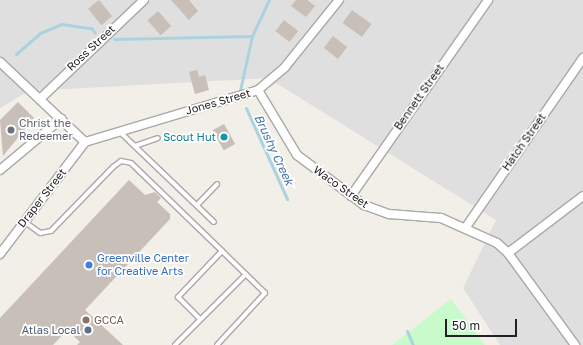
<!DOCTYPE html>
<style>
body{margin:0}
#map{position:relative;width:583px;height:345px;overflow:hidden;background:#f2efe9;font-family:"Golos Text",sans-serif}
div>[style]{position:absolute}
.residential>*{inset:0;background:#e0dfdf}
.park>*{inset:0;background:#c8facc}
.stream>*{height:3px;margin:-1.5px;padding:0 1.5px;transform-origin:1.5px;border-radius:1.5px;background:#aad3df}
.building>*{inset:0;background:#c7bfb8;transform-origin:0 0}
.roads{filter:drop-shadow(1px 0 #a9a9a9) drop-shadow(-1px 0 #a9a9a9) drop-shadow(0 1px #a9a9a9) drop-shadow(0 -1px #a9a9a9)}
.service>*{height:4px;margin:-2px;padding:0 2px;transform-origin:2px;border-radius:2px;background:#fff}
.minor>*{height:8px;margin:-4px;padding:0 4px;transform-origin:4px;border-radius:4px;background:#fff}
.dots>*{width:11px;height:11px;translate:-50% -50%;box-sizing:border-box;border:2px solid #fff;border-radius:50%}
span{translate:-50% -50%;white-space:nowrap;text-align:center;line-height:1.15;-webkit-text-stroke:3.5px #fff;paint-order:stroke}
.street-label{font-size:11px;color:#222}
.worship-label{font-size:11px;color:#5b616d}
.left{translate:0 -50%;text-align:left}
.culture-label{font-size:11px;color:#0d838f}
.right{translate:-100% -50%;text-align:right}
.shop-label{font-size:11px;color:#366cbe}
.education-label{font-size:11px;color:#785e54}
.service-label{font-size:11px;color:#4e5e75}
.water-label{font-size:12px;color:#4a7aab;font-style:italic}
.scale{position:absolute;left:445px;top:319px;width:72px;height:18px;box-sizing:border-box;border:2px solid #222;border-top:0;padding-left:5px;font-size:12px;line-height:14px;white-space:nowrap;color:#222;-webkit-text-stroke:3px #fff;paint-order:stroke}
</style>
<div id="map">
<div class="residential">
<div style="clip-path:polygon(0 0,583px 0,583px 345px,500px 345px,463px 288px,496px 220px,268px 78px,29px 91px,0 108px)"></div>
</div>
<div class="park">
<div style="clip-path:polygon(451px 299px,485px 345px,392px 345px)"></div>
</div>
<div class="stream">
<div style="left:114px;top:39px;width:138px;rotate:-1.2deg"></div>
<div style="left:16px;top:54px;width:32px;rotate:-41deg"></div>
<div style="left:40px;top:33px;width:23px;rotate:-23deg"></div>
<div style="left:61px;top:24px;width:30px;rotate:8deg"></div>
<div style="left:91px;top:28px;width:6px;rotate:51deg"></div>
<div style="left:240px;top:90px;width:55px;rotate:-77.5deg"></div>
<div style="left:252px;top:36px;width:40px;rotate:-65deg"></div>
<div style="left:246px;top:108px;width:100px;rotate:65.7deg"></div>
<div style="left:407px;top:331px;width:15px;rotate:67deg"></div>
</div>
<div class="building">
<div style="left:99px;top:0;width:21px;height:14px;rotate:51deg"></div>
<div style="clip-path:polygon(171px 0,189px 0,198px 11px,189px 20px)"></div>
<div style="clip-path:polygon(296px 0,307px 0,315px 6px,306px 17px,291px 6px)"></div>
<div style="left:352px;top:10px;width:24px;height:16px;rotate:36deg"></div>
<div style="left:158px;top:11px;width:20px;height:14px;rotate:49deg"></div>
<div style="left:284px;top:20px;width:18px;height:14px;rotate:38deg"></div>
<div style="left:333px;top:36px;width:18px;height:15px;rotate:38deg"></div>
<div style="clip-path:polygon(197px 70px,199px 77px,205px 75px,209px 90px,195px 94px,189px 72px)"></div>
<div style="clip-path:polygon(18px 102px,34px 118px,3px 156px,0 120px)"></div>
<div style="left:224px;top:124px;width:23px;height:13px;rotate:61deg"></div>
<div style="clip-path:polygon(129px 180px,145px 195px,155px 192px,161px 198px,157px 202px,170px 214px,170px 219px,85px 310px,123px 345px,77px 345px,80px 342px,67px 330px,53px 345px,0 345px,0 318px)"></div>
</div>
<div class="roads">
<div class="service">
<div style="left:120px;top:132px;width:130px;rotate:43.8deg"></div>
<div style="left:135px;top:146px;width:24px;rotate:-19deg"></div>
<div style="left:197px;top:205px;width:29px;rotate:-46deg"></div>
<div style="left:25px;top:222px;width:19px;rotate:36deg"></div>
<div style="left:40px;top:233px;width:11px;rotate:-10deg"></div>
<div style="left:51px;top:231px;width:89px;rotate:-45.9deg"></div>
<div style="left:113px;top:167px;width:10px;rotate:-37deg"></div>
<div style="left:121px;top:161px;width:10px;rotate:11deg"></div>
<div style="left:131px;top:163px;width:127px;rotate:44deg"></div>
<div style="left:222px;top:251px;width:64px;rotate:133.7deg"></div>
<div style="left:178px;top:297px;width:31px;rotate:45deg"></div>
<div style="left:175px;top:345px;width:100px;rotate:-45deg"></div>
<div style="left:217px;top:345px;width:71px;rotate:-47.3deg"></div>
<div style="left:265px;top:293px;width:60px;rotate:-135.7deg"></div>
</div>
<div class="minor">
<div style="left:0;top:62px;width:117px;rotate:43.3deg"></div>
<div style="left:258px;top:90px;width:76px;rotate:59deg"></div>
<div style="left:297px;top:155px;width:84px;rotate:36.7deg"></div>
<div style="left:364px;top:205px;width:27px;rotate:20deg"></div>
<div style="left:389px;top:214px;width:52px;rotate:4.4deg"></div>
<div style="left:441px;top:218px;width:61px;rotate:24.1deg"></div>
<div style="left:497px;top:243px;width:15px;rotate:42deg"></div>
<div style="left:508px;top:253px;width:114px;rotate:53.9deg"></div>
<div style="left:41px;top:98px;width:142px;rotate:-43.6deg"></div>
<div style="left:85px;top:142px;width:181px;rotate:-16.7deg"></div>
<div style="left:258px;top:90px;width:35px;rotate:-40deg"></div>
<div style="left:285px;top:67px;width:86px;rotate:-51.1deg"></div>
<div style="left:0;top:170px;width:80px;rotate:-39.9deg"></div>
<div style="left:351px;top:196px;width:239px;rotate:-55deg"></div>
<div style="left:466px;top:227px;width:206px;rotate:-55.3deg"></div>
<div style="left:508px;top:253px;width:94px;rotate:-37.2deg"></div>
<div style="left:0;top:254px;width:141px;rotate:-52.8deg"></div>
</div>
</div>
<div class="dots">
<div style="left:11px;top:130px;background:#6b7280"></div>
<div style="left:224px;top:137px;background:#0f9aa8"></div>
<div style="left:89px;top:265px;background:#3f7fe0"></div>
<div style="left:86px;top:320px;background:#8d6e63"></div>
<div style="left:88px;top:330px;background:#5c6f8a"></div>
</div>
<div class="street-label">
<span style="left:91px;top:48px;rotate:-43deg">Ross Street</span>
<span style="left:419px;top:97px;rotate:-55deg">Bennett Street</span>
<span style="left:218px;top:102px;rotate:-16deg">Jones Street</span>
<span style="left:524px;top:142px;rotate:-55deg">Hatch Street</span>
<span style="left:341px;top:187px;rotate:35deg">Waco Street</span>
<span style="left:42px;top:198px;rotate:-52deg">Draper Street</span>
</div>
<div class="worship-label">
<span class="left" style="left:19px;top:130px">Christ the<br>Redeemer</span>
</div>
<div class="culture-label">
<span class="right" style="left:216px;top:137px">Scout Hut</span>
</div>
<div class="shop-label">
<span class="left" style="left:97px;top:265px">Greenville Center<br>for Creative Arts</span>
</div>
<div class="education-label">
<span class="left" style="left:94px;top:320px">GCCA</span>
</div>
<div class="service-label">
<span class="right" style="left:80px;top:330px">Atlas Local</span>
</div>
<div class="water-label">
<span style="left:274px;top:150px;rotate:65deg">Brushy Creek</span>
</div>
<div class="scale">50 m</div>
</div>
